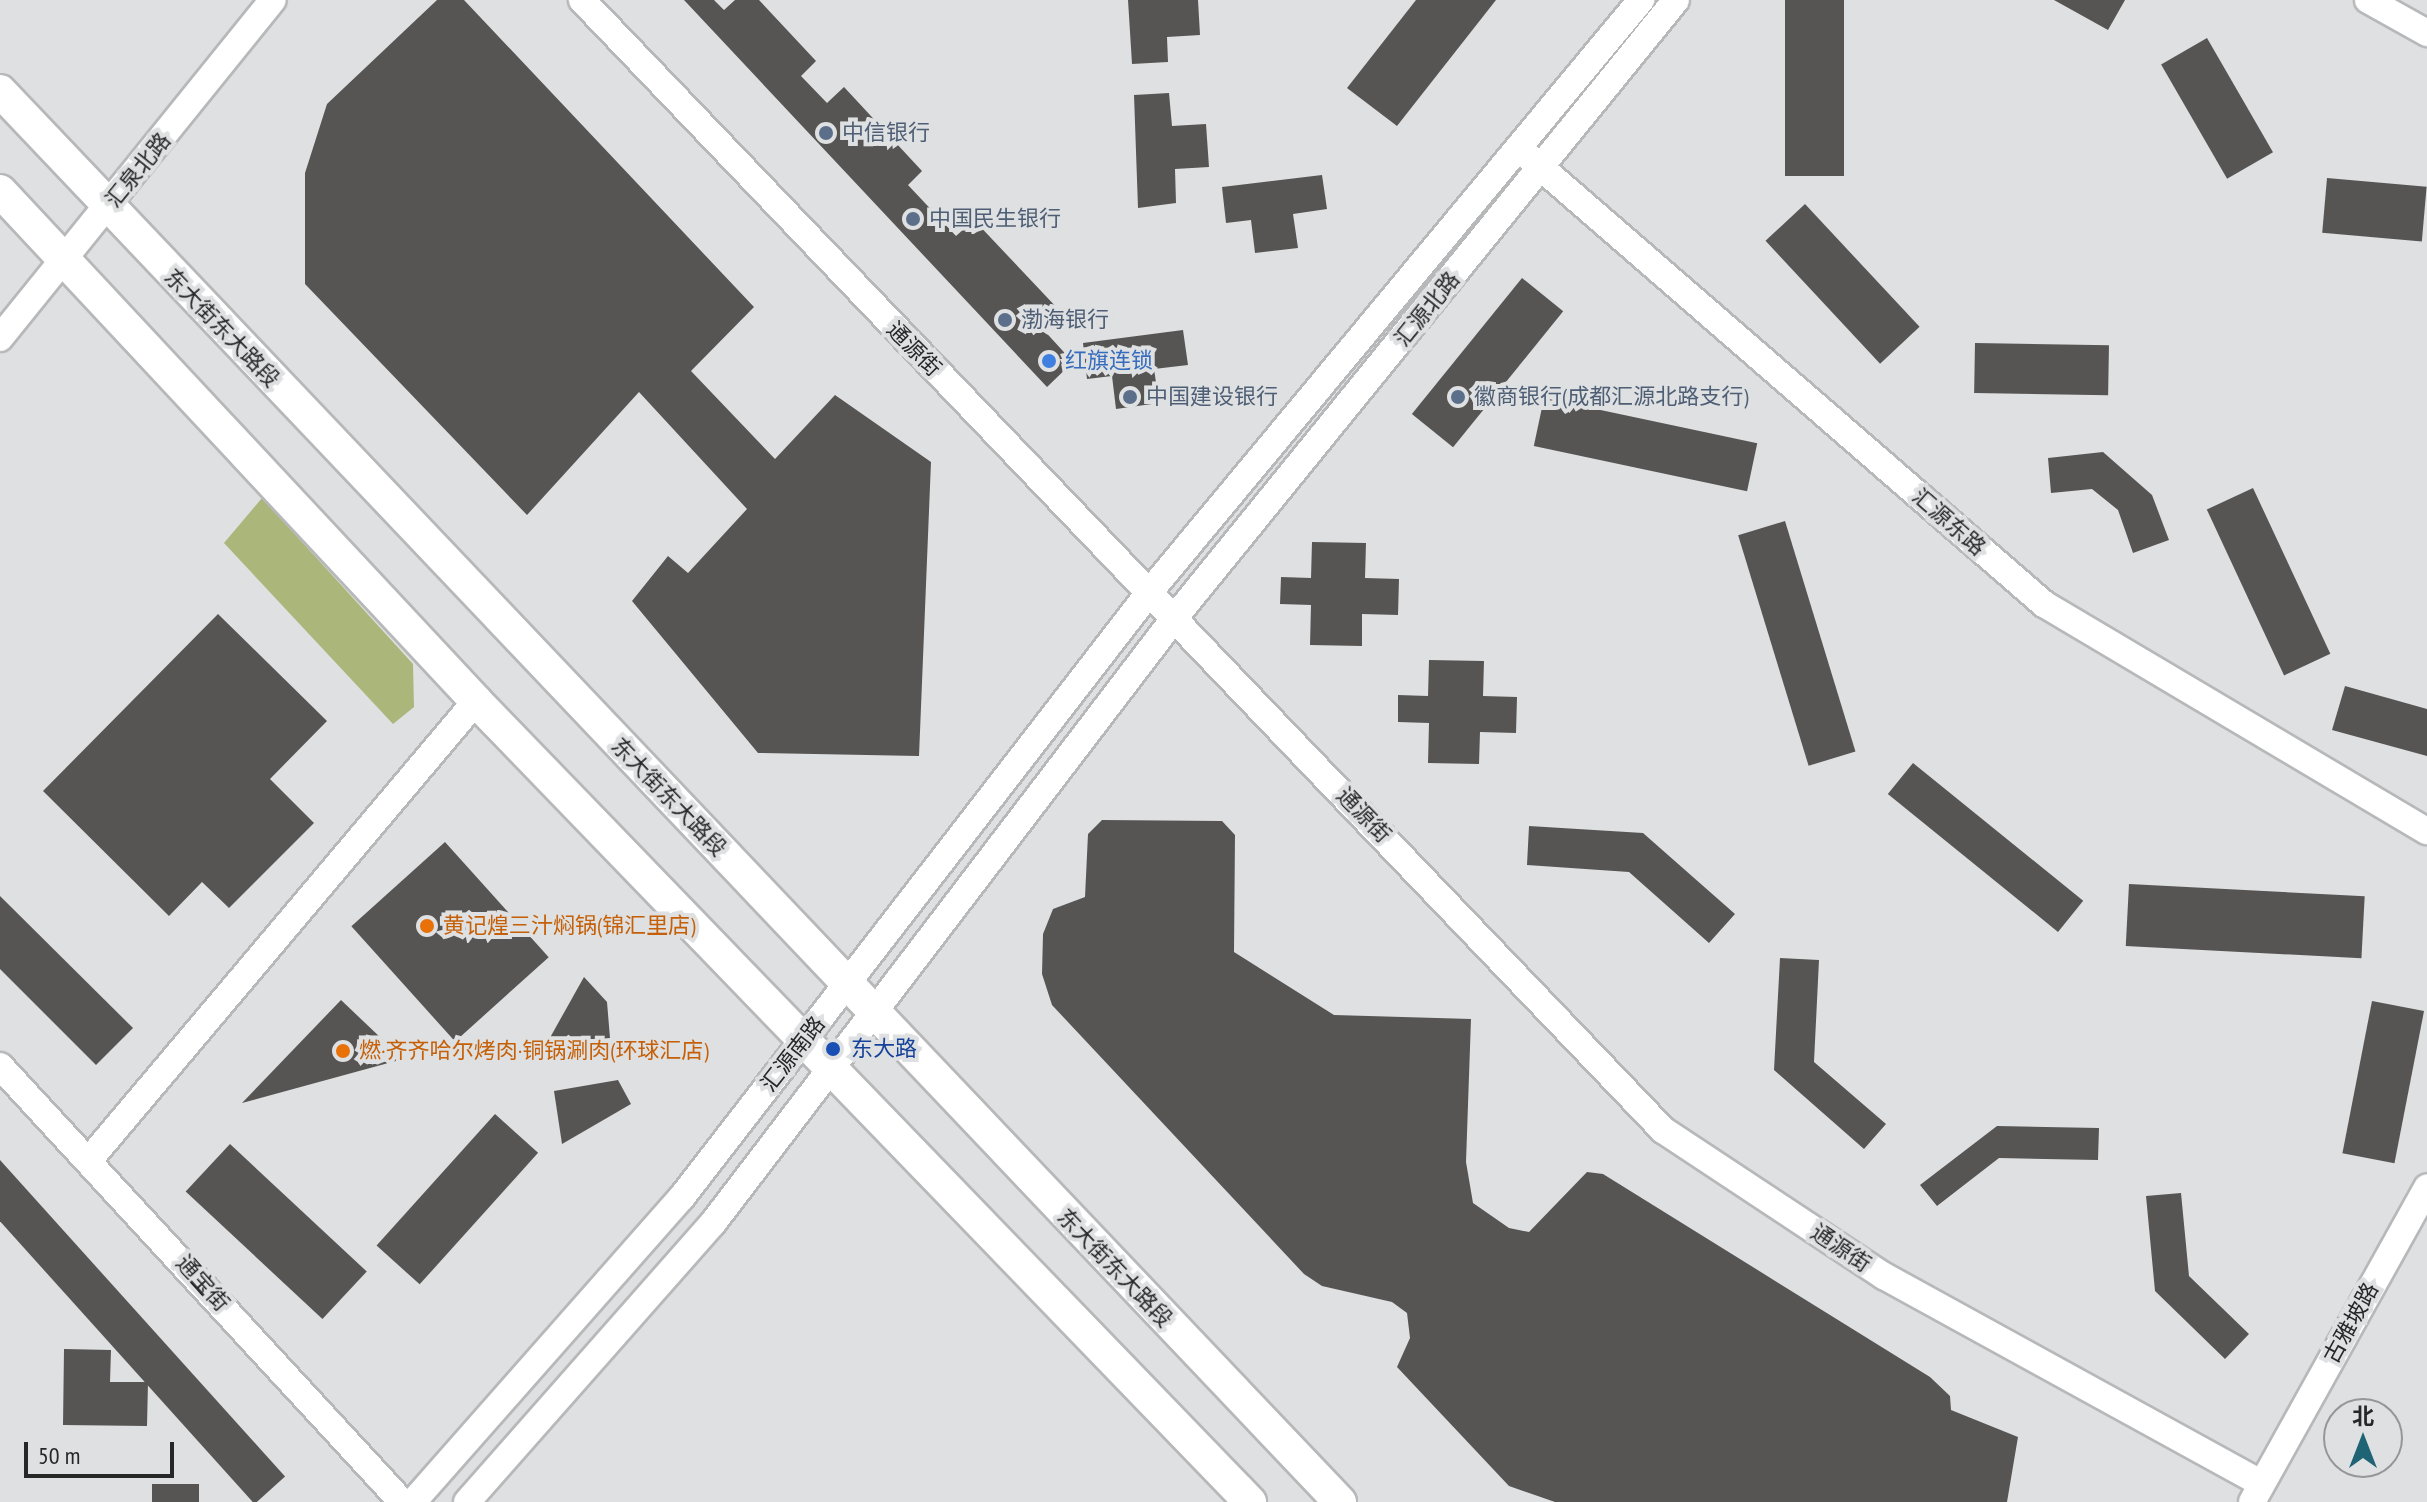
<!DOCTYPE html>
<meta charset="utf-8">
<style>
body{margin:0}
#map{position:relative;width:2427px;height:1502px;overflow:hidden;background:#dee0e1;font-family:"PT Sans Narrow","Noto Sans SC",sans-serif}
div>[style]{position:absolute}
.green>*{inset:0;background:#abb67a}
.building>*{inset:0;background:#575554;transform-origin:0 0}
.roads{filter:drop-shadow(2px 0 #b7b8ba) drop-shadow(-2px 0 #b7b8ba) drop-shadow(0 2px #b7b8ba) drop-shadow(0 -2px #b7b8ba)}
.minor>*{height:26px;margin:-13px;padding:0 13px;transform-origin:13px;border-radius:13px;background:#fff}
.major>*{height:32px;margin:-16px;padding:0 16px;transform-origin:16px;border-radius:16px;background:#fff}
.dots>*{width:22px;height:22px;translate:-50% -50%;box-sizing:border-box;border:4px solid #dee0e1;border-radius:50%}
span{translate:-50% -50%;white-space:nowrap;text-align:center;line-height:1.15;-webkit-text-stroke:8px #dee0e1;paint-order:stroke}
.service-label{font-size:22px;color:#4e5e75}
.left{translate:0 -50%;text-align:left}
.street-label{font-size:22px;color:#262727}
.shop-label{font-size:22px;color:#366cbe}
.food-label{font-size:22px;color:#c56008}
.transit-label{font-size:22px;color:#164399}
.north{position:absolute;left:2323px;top:1398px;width:80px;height:80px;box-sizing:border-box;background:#dee0e1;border:2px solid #949697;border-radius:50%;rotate:0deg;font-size:22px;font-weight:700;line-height:32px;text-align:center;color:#262727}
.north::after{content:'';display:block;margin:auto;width:28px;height:36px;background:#1e6474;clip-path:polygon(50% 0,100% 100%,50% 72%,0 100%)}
.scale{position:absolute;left:24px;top:1442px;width:150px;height:36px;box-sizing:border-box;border:4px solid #262727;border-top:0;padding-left:10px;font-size:24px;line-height:28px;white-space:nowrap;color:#262727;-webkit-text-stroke:6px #dee0e1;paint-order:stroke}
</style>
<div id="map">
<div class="green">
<div style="clip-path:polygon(262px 498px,413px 664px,414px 707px,393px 724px,224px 543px)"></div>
</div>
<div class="building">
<div style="clip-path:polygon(437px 0,464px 0,754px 307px,691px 371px,775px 459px,835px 395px,931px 462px,919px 756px,758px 753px,632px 601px,668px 556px,688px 573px,747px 509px,639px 392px,527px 515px,305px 284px,305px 173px,327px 104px)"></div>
<div style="clip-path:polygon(684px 0,714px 0,724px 10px,735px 0,759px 0,816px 61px,801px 76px,827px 103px,844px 87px,922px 171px,908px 185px,956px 236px,974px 220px,1059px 310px,1040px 326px,1073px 362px,1047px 387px)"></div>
<div style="clip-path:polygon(1128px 0,1198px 0,1200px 35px,1167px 37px,1168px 62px,1132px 64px)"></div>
<div style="clip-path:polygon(1416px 0,1496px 0,1397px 126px,1347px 88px)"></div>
<div style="left:1785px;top:0;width:59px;height:176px"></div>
<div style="clip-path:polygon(2054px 0,2125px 0,2108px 30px)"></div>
<div style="left:2207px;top:38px;width:132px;height:53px;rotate:60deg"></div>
<div style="clip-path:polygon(1169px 93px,1172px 126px,1206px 124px,1209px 167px,1175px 169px,1176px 203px,1138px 208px,1134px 95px)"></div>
<div style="clip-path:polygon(1322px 175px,1327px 209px,1293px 214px,1298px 248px,1255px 253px,1251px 220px,1226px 223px,1222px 187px)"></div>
<div style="left:2327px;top:178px;width:100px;height:55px;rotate:5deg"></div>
<div style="left:1805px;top:204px;width:168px;height:54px;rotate:47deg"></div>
<div style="left:1522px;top:278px;width:53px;height:175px;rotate:39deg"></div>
<div style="clip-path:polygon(1183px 330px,1188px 365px,1154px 369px,1159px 403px,1116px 409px,1112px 376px,1087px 379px,1083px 343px)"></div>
<div style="left:1975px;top:343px;width:134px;height:50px;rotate:1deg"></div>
<div style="left:1544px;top:398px;width:218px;height:49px;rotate:12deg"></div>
<div style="clip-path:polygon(2103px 452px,2152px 495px,2169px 540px,2133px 553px,2118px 510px,2092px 489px,2051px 493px,2048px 458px)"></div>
<div style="left:2253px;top:488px;width:183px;height:51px;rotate:65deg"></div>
<div style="left:1785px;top:521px;width:241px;height:49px;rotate:73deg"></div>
<div style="clip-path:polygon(1312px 542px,1366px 543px,1365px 578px,1399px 579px,1398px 615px,1362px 614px,1362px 646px,1310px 645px,1311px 605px,1280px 604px,1281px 577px,1311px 578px)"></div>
<div style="clip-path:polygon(218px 614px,327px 721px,270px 779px,314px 823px,229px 908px,202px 882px,169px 916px,43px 791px)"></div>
<div style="clip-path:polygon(1429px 660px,1484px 661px,1483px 696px,1517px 697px,1516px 733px,1480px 732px,1479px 764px,1428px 763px,1429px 723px,1398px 722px,1398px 695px,1428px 696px)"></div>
<div style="clip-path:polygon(2345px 686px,2427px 709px,2427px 756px,2332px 730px)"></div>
<div style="left:1913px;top:763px;width:219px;height:40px;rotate:39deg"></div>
<div style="clip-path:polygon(1102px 820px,1222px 821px,1235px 835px,1234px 952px,1334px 1015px,1471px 1019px,1466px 1162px,1473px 1203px,1509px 1228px,1529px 1232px,1587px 1172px,1603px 1174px,1930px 1377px,1950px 1396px,1951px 1410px,2018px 1437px,2007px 1502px,1555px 1502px,1509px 1486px,1397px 1367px,1410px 1338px,1407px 1313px,1392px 1302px,1322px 1286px,1304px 1274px,1052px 1005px,1042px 974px,1043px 934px,1053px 909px,1085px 897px,1088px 834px)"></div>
<div style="clip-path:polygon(1529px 826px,1643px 833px,1735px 914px,1709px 943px,1629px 872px,1527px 865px)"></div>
<div style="left:445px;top:842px;width:155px;height:126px;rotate:48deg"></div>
<div style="left:2129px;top:884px;width:236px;height:62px;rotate:3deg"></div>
<div style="clip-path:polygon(0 896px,133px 1028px,96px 1065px,0 969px)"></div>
<div style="clip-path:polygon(1780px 958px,1819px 960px,1814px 1062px,1886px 1124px,1864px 1149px,1774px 1070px)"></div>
<div style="clip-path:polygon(584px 977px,607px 1002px,610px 1038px,547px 1043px)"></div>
<div style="clip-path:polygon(341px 1000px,403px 1059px,242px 1103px)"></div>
<div style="left:2372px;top:1001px;width:53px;height:155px;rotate:11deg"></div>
<div style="clip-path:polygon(618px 1080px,631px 1104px,562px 1144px,554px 1091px)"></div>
<div style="left:495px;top:1114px;width:58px;height:177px;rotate:42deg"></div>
<div style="clip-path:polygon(1997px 1126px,2099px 1128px,2098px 1160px,1999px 1158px,1937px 1206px,1920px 1185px)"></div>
<div style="left:230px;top:1144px;width:187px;height:65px;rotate:43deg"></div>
<div style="left:0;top:1160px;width:426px;height:41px;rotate:48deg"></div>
<div style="clip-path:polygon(2181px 1193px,2189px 1276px,2249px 1334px,2225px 1359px,2155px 1291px,2146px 1196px)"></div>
<div style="clip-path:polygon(64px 1349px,111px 1350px,110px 1382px,148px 1382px,147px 1426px,63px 1425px)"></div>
<div style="left:152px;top:1484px;width:47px;height:18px"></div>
</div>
<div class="roads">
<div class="minor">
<div style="left:582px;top:0;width:1564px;rotate:46.27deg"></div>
<div style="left:1663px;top:1130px;width:265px;rotate:33.5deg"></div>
<div style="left:1884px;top:1276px;width:430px;rotate:28.8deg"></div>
<div style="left:2368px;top:0;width:68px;rotate:29.2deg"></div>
<div style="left:1530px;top:158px;width:681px;rotate:40.95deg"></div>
<div style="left:2044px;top:604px;width:445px;rotate:30.7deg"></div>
<div style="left:0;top:338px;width:434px;rotate:-51.1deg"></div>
<div style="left:0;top:1066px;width:593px;rotate:47.32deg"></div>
<div style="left:90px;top:1159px;width:599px;rotate:-49.88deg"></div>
<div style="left:413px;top:1502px;width:407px;rotate:-48.6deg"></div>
<div style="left:682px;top:1197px;width:768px;rotate:-52.3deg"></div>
<div style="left:1152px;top:589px;width:766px;rotate:-50.3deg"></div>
<div style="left:467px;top:1502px;width:372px;rotate:-48.6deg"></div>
<div style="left:713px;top:1223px;width:763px;rotate:-52.66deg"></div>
<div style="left:1176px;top:616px;width:793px;rotate:-50.93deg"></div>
<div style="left:2252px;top:1502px;width:360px;rotate:-60.9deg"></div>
</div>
<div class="major">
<div style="left:0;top:91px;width:1946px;rotate:46.48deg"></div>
<div style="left:0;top:191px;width:698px;rotate:46.97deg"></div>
<div style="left:476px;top:701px;width:1114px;rotate:45.98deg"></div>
</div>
</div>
<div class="dots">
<div style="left:826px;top:133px;background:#5c6f8a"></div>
<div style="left:913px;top:219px;background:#5c6f8a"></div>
<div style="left:1005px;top:320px;background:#5c6f8a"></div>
<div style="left:1049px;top:361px;background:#3f7fe0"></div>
<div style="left:1130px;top:397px;background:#5c6f8a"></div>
<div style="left:1458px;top:397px;background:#5c6f8a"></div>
<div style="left:427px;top:926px;background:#e8710a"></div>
<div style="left:833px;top:1049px;background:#1a4fb4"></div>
<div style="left:343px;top:1051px;background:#e8710a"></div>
</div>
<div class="service-label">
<span class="left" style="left:842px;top:133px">中信银行</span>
<span class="left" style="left:929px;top:219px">中国民生银行</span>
<span class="left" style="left:1021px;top:320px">渤海银行</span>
<span class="left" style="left:1146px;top:397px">中国建设银行</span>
<span class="left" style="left:1474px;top:397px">徽商银行(成都汇源北路支行)</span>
</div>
<div class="street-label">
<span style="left:138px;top:170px;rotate:-51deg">汇泉北路</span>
<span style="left:1427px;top:309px;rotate:-51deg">汇源北路</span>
<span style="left:222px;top:328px;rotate:46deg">东大街东大路段</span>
<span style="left:914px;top:349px;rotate:45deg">通源街</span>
<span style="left:1949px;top:522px;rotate:41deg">汇源东路</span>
<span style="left:669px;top:797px;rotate:46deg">东大街东大路段</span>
<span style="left:1364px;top:815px;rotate:46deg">通源街</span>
<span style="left:793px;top:1054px;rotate:-52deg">汇源南路</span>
<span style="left:1841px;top:1248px;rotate:34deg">通源街</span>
<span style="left:1115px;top:1268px;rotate:46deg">东大街东大路段</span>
<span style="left:203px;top:1283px;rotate:48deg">通宝街</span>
<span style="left:2351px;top:1323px;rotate:-61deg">古雅坡路</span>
</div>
<div class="shop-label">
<span class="left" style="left:1065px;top:361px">红旗连锁</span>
</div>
<div class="food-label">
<span class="left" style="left:443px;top:926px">黄记煌三汁焖锅(锦汇里店)</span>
<span class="left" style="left:359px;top:1051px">燃·齐齐哈尔烤肉·铜锅涮肉(环球汇店)</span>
</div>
<div class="transit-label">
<span class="left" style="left:851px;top:1049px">东大路</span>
</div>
<div class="north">北</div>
<div class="scale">50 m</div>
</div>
